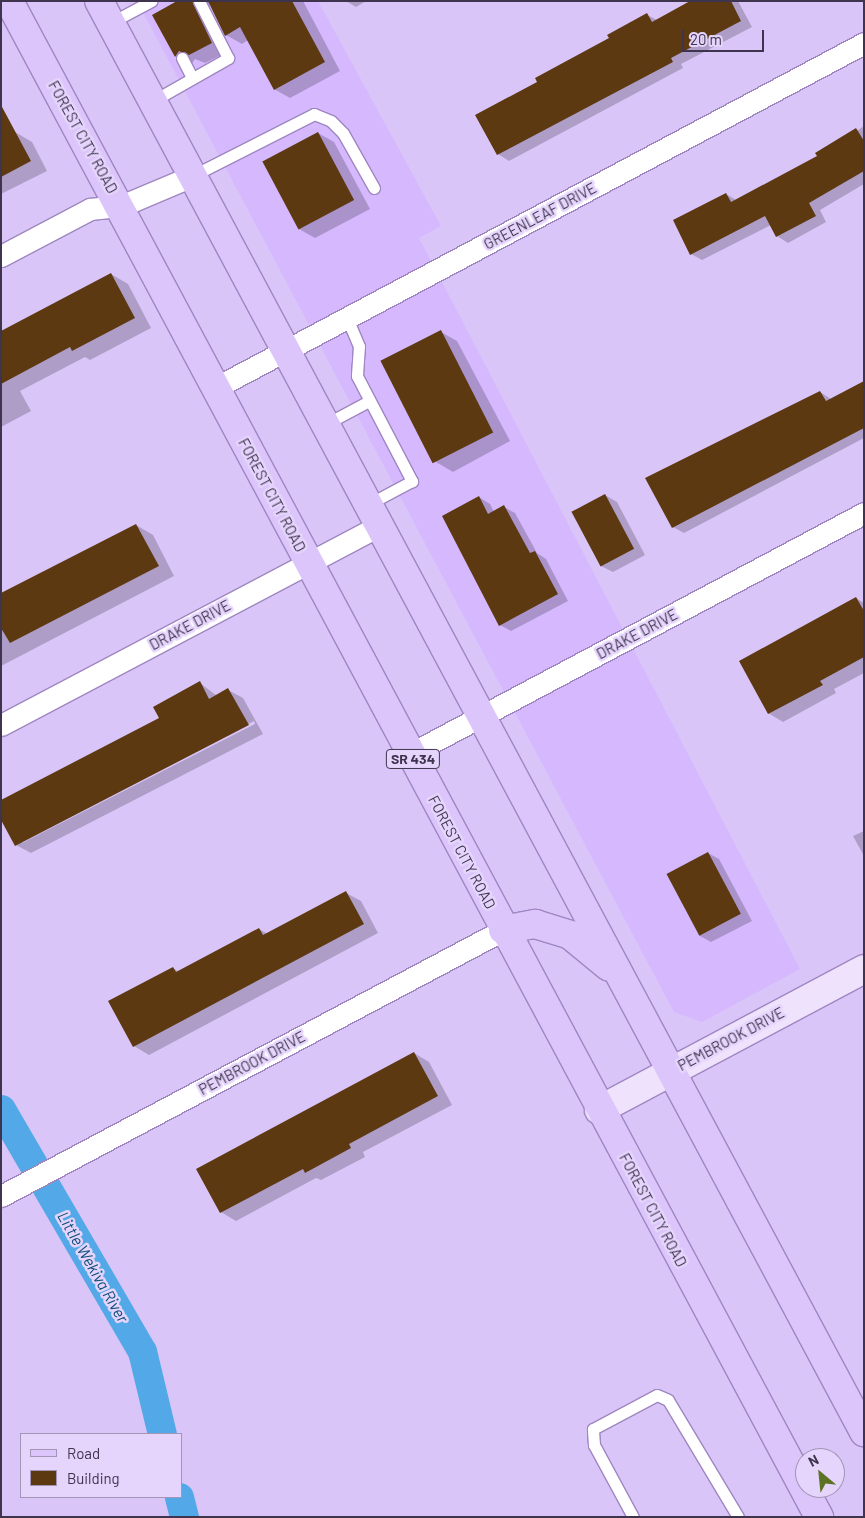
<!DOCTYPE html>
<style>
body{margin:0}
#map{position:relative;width:865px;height:1518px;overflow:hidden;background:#dac5f8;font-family:Barlow,sans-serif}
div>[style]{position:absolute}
.built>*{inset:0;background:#d5b8fe}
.shadow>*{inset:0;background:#0003}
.canal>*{height:29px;margin:-14.5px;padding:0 14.5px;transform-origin:14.5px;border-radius:14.5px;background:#53a8e8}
.building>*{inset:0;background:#5d3912;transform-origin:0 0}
.roads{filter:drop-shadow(1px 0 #9f86c1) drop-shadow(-1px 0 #9f86c1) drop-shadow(0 1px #9f86c1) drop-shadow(0 -1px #9f86c1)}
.lane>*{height:11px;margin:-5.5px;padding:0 5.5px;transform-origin:5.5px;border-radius:5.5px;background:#fff}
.street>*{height:21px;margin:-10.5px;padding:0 10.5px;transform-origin:10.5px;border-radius:10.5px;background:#fff}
.secondary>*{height:28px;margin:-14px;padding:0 14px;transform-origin:14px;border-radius:14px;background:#eee2fd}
.primary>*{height:28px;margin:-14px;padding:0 14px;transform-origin:14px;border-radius:14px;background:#dcc5fa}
span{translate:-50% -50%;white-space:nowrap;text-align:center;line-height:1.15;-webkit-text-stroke:5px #e5d5fc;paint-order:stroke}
.shield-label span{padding:1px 4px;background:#e5d5fc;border:1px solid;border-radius:4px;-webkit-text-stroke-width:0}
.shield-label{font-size:14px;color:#3e344d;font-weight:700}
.street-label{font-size:15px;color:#3e344d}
.water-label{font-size:16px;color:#0e4e78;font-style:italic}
.frame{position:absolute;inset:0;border:2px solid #3e344d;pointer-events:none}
.legend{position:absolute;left:20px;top:1433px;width:162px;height:65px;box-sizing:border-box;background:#e5d5fc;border:1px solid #a295b6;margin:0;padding:6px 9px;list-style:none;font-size:15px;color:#3e344d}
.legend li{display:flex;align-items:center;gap:10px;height:25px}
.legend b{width:25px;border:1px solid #a295b6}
.north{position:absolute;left:795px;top:1448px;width:50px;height:50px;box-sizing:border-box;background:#e5d5fc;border:1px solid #a295b6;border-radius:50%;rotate:332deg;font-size:14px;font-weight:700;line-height:20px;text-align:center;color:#3e344d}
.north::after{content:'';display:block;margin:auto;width:18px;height:22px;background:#5d7324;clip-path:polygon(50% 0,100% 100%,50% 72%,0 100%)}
.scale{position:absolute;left:682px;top:30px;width:82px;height:22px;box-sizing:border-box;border:2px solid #3e344d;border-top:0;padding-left:6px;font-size:15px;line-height:18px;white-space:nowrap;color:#3e344d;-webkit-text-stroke:4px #e5d5fc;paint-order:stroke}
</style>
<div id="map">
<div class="built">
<div style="clip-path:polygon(137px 1px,318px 1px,441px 226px,419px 238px,800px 969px,702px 1022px,674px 1012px)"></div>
</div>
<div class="shadow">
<div style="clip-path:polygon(180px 1px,303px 1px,340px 71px,290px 98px,274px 89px,248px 40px,242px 44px,226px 35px,210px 4px,207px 14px,227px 52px,205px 63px,195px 59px,191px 65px,176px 56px,154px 15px)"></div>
<div style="clip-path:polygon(346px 1px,366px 1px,356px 7px)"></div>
<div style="clip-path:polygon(692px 1px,738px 1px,752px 27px,681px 64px,683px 68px,509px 161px,498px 154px,539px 82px,647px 15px,657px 20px)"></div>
<div style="clip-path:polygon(864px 126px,864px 184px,820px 210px,826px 222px,788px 243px,777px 236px,771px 225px,702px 260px,691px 254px,726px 194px,736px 200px,818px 157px)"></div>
<div style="clip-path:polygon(15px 132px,32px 142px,47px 171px,1px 194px,1px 135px)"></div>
<div style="clip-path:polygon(318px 133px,334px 142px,370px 209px,315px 238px,299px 229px)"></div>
<div style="clip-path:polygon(111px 274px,128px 284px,151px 328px,90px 360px,85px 357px,20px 391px,31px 411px,1px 427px,1px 333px)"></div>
<div style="clip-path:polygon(441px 332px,457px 341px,510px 441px,453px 472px,436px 462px)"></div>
<div style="clip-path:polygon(864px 382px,864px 438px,684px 533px,673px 527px,820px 392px,831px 399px)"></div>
<div style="clip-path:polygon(605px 495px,617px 502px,645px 555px,613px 572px,601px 566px)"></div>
<div style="clip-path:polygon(479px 497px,490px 504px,494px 512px,504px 507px,515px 513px,537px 553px,546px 559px,568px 601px,511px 631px,500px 625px)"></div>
<div style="clip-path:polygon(136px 525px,153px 535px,174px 576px,1px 666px,1px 595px)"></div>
<div style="clip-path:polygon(856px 598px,864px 603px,864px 673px,834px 689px,836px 693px,783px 722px,768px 713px)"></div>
<div style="clip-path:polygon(evenodd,200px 683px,217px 696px,228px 690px,243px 698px,263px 734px,31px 853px,16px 845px,200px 683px,254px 721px,255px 724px,22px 843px,22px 840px,254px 721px)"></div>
<div style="clip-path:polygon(864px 831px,864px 856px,853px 836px)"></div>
<div style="clip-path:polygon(708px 853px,719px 859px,752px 921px,711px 942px,700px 936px,668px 874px)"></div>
<div style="clip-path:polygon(346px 893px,361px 901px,378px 933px,149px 1055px,134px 1046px,173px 968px,179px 972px,259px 929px,268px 934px)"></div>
<div style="clip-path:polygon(414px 1053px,429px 1062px,452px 1105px,363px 1152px,365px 1157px,321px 1180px,316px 1178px,236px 1221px,221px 1212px)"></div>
</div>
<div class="canal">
<div style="left:1px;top:1109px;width:280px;rotate:59.8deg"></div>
<div style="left:142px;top:1351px;width:85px;rotate:76.5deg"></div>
<div style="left:179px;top:1497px;width:21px;rotate:76deg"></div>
</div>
<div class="building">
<div style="clip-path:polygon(177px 1px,192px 1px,212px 43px,189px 55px,179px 51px,175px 57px,152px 15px)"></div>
<div style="clip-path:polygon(208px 1px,292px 1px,325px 62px,274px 90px,240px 27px,225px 36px)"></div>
<div style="clip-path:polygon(690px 1px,731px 1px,741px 21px,671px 58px,673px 62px,497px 155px,475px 115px,537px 82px,535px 78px,609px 38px,607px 35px,647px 13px,652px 22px)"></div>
<div style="clip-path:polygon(1px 105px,31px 161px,1px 177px)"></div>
<div style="clip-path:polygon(856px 128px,864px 141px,864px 171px,809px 203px,816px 216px,776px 237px,765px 216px,690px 255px,673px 220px,726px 193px,731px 202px,817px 156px,815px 153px)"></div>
<div style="left:318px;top:132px;width:77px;height:63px;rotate:62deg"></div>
<div style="clip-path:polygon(111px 273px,135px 318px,72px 351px,70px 347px,1px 384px,1px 331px)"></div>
<div style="left:441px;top:330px;width:115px;height:68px;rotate:63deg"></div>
<div style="clip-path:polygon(864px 381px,864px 428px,672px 528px,645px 478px,820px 391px,826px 401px)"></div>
<div style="left:605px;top:494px;width:62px;height:38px;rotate:62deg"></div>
<div style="clip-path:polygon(479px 496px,488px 514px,504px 505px,530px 553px,535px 551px,558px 594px,499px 626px,442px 516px)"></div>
<div style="clip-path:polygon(136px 524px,159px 566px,10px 643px,1px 628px,1px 593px)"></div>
<div style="clip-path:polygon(856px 597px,864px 611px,864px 657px,820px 681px,823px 685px,768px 714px,739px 661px)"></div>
<div style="clip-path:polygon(200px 681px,209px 699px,228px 688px,249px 725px,15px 846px,1px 820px,1px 800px,159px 718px,153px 707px)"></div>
<div style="left:708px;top:852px;width:70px;height:47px;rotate:62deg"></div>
<div style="clip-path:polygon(346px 891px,364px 924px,133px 1047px,108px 1001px,173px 967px,176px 972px,259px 928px,263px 935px)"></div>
<div style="clip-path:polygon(414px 1052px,438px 1096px,349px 1144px,351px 1148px,305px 1173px,303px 1169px,220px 1213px,196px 1169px)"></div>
</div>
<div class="roads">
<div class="lane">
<div style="left:110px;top:23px;width:47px;rotate:-28.2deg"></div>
<div style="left:182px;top:58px;width:22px;rotate:63deg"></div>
<div style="left:151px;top:102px;width:89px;rotate:-29.7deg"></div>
<div style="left:228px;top:58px;width:64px;rotate:-117deg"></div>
<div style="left:192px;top:176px;width:137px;rotate:-26.9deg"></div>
<div style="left:314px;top:114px;width:18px;rotate:22deg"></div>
<div style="left:331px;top:121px;width:17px;rotate:45deg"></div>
<div style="left:343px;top:133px;width:63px;rotate:60.6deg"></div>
<div style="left:347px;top:318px;width:30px;rotate:67deg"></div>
<div style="left:359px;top:346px;width:30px;rotate:94deg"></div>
<div style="left:357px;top:376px;width:119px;rotate:62.4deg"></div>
<div style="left:412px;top:481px;width:51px;rotate:151.9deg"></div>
<div style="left:324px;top:425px;width:51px;rotate:-28.1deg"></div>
<div style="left:633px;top:1517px;width:82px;rotate:-118.4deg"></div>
<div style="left:594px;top:1445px;width:16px;rotate:-94deg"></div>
<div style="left:593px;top:1429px;width:72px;rotate:-28deg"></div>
<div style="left:657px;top:1395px;width:12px;rotate:24deg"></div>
<div style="left:668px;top:1400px;width:136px;rotate:59.1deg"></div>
</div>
<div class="street">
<div style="left:1px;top:256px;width:101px;rotate:-27.8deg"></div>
<div style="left:90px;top:209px;width:31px;rotate:-6deg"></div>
<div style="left:121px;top:206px;width:75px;rotate:-22.8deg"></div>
<div style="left:215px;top:388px;width:735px;rotate:-27.99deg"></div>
<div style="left:1px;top:725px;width:426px;rotate:-27.8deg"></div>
<div style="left:410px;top:754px;width:514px;rotate:-27.96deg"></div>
<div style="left:1px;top:1196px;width:568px;rotate:-27.92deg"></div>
</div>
<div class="secondary">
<div style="left:599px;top:1110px;width:300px;rotate:-28deg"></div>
</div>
<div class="primary">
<div style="left:9px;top:1px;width:1719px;rotate:61.88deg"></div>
<div style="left:99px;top:1px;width:1623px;rotate:61.87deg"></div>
<div style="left:503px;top:930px;width:33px;rotate:-11deg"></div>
<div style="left:535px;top:924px;width:37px;rotate:17deg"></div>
<div style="left:570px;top:935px;width:50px;rotate:39.4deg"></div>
</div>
</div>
<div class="shield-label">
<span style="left:413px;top:759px">SR 434</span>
</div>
<div class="street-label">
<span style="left:83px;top:137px;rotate:61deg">FOREST CITY ROAD</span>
<span style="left:540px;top:216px;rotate:-28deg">GREENLEAF DRIVE</span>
<span style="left:272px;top:495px;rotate:62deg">FOREST CITY ROAD</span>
<span style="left:190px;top:625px;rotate:-28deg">DRAKE DRIVE</span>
<span style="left:637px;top:634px;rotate:-28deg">DRAKE DRIVE</span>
<span style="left:462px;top:852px;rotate:62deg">FOREST CITY ROAD</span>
<span style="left:731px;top:1039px;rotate:-28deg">PEMBROOK DRIVE</span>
<span style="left:252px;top:1063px;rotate:-28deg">PEMBROOK DRIVE</span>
<span style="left:653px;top:1210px;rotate:62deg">FOREST CITY ROAD</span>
</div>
<div class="water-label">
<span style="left:93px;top:1267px;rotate:60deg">Little Wekiva River</span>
</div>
<div class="frame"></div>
<ul class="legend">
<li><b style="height:6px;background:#dcc5fa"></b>Road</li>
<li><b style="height:14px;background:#5d3912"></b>Building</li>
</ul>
<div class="north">N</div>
<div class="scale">20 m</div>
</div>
